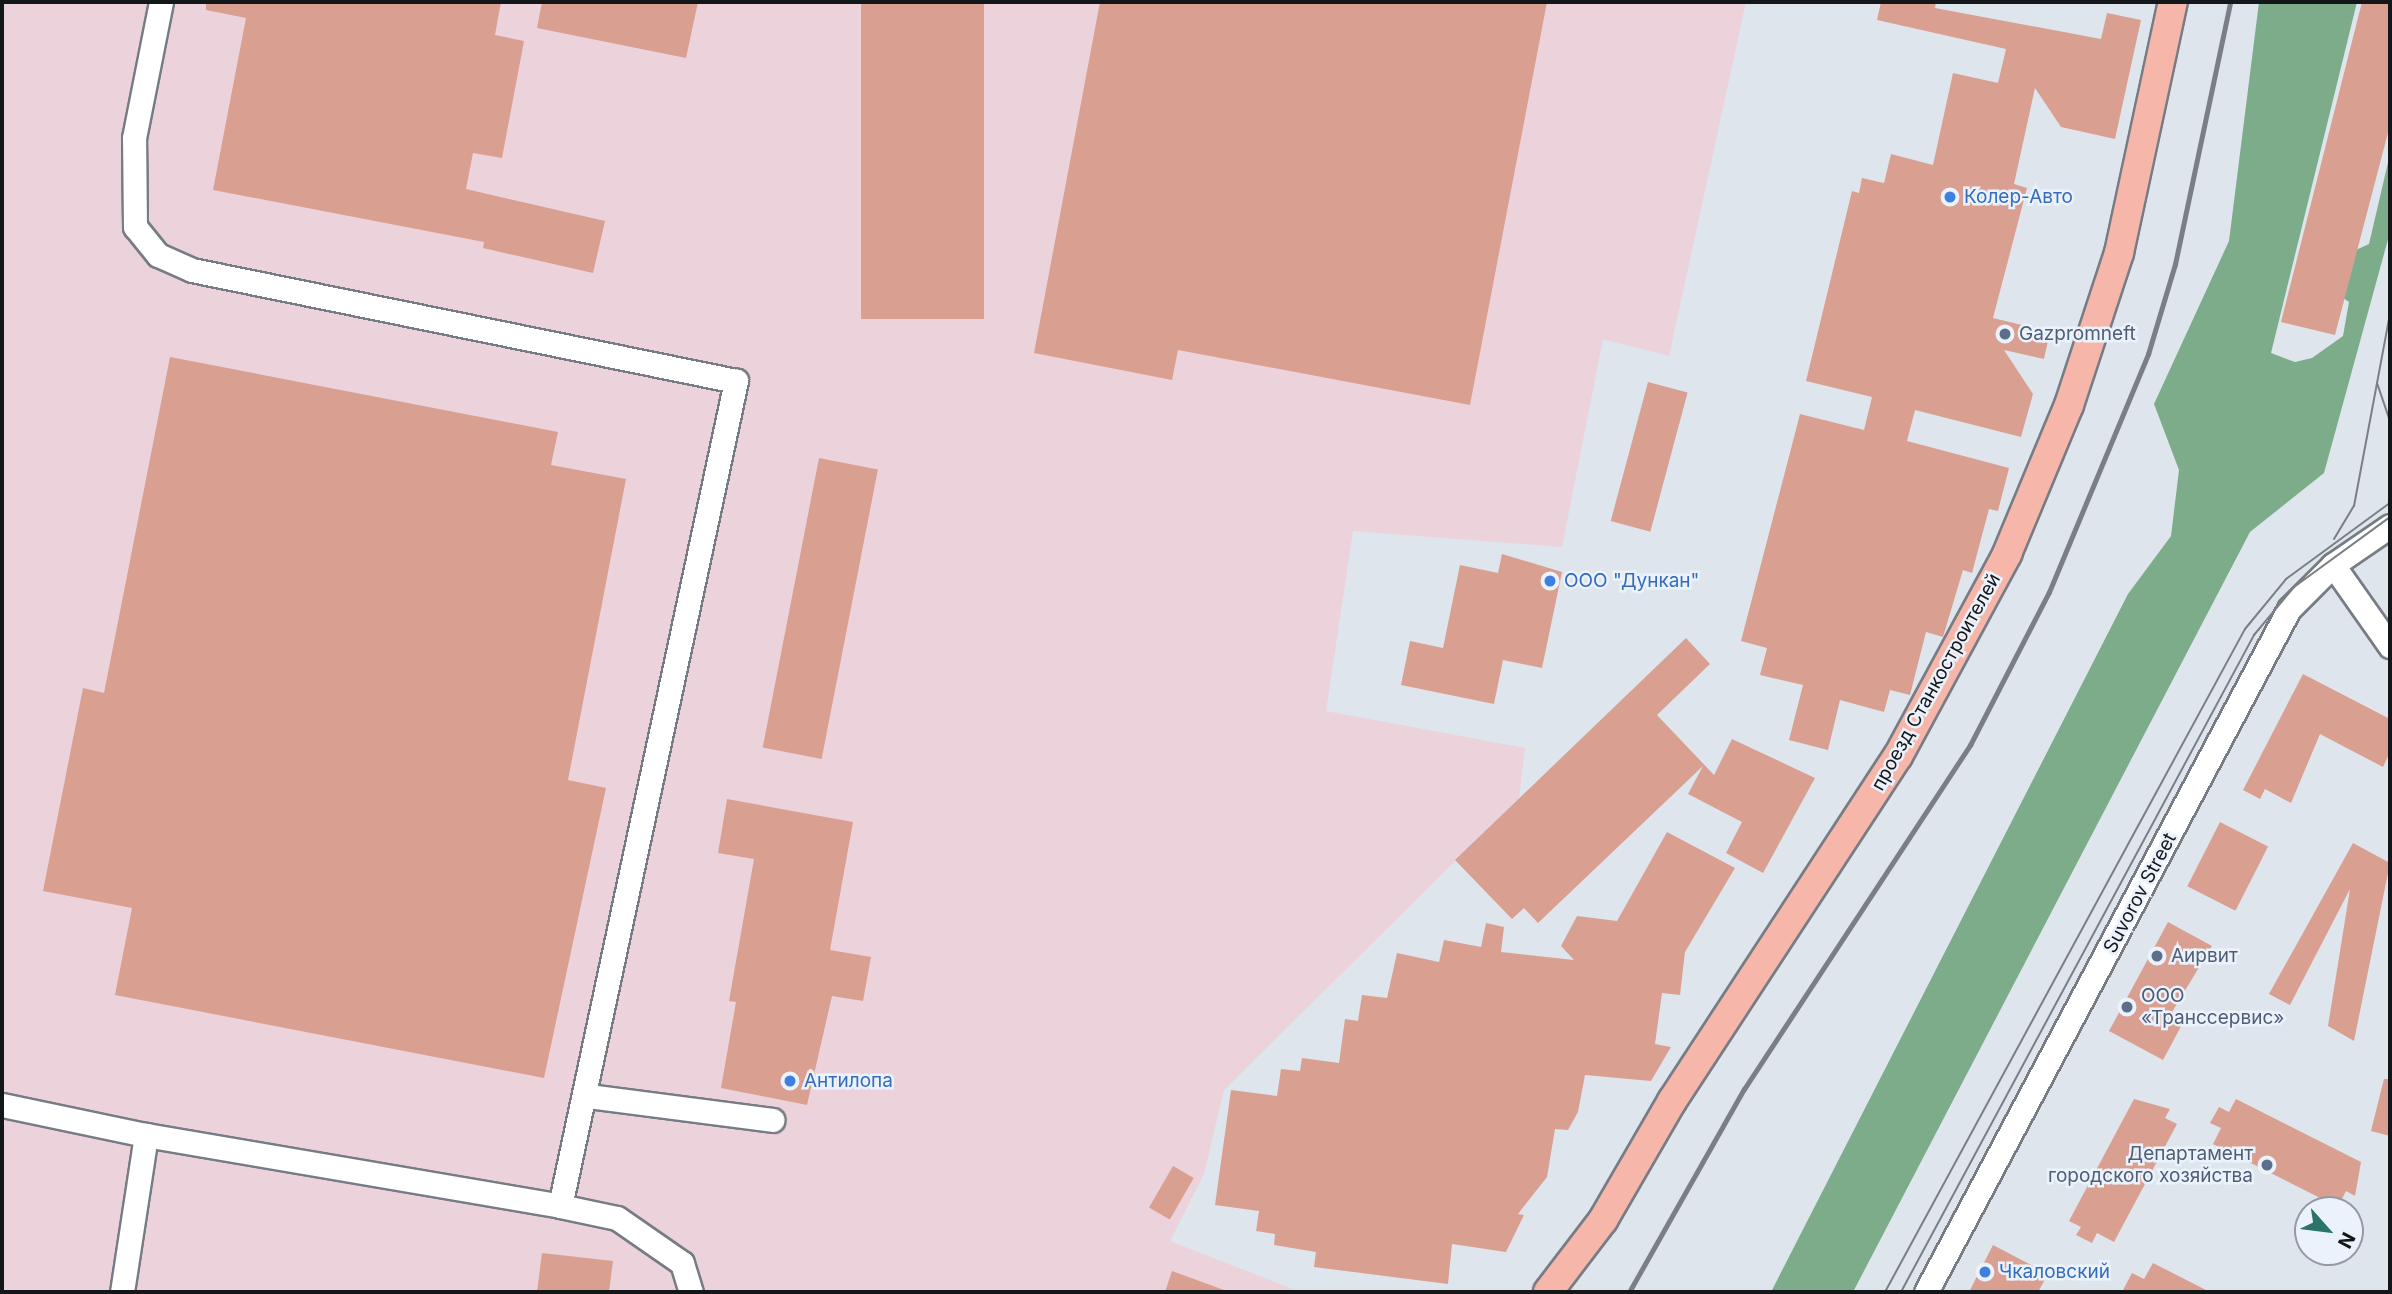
<!DOCTYPE html>
<meta charset="utf-8">
<style>
body{margin:0}
#map{position:relative;width:2392px;height:1294px;overflow:hidden;background:#dee5ed;font-family:Inter,sans-serif}
div>[style]{position:absolute}
.industrial>*{inset:0;background:#ecd2db}
.forest>*{inset:0;background:#7dac8a}
.building>*{inset:0;background:#d9a092;transform-origin:0 0}
.roads{filter:drop-shadow(2px 0 #777c84) drop-shadow(-2px 0 #777c84) drop-shadow(0 2px #777c84) drop-shadow(0 -2px #777c84)}
.minor>*{height:23px;margin:-11.5px;padding:0 11.5px;transform-origin:11.5px;border-radius:11.5px;background:#fff}
.major>*{height:28px;margin:-14px;padding:0 14px;transform-origin:14px;border-radius:14px;background:#f7b6aa}
.tram>*{height:2px;margin:-1px;padding:0 1px;transform-origin:1px;border-radius:1px;background:#7a7f85}
.rail>*{height:5px;margin:-2.5px;padding:0 2.5px;transform-origin:2.5px;border-radius:2.5px;background:#7a7f85}
.dots>*{width:19px;height:19px;translate:-50% -50%;box-sizing:border-box;border:4px solid #ebf2fb;border-radius:50%}
span{translate:-50% -50%;white-space:nowrap;text-align:center;line-height:1.15;-webkit-text-stroke:5px #ebf2fb;paint-order:stroke}
.shop-label{font-size:19px;color:#366cbe}
.left{translate:0 -50%;text-align:left}
.service-label{font-size:19px;color:#4e5e75}
.right{translate:-100% -50%;text-align:right}
.street-label{font-size:19px;color:#14171a}
.frame{position:absolute;inset:0;border:4px solid #14171a;pointer-events:none}
.north{position:absolute;left:2294px;top:1196px;width:70px;height:70px;box-sizing:border-box;background:#ebf2fb;border:2px solid #959aa1;border-radius:50%;rotate:118deg;font-size:19px;font-weight:700;line-height:28px;text-align:center;color:#14171a}
.north::after{content:'';display:block;margin:auto;width:24px;height:32px;background:#2c7369;clip-path:polygon(50% 0,100% 100%,50% 72%,0 100%)}
</style>
<div id="map">
<div class="industrial">
<div style="clip-path:polygon(2px 2px,1746px 2px,1669px 356px,1603px 339px,1562px 547px,1353px 531px,1326px 711px,1525px 748px,1519px 798px,1224px 1090px,1204px 1174px,1170px 1241px,1300px 1292px,2px 1292px)"></div>
</div>
<div class="forest">
<div style="clip-path:polygon(2259px 2px,2357px 2px,2271px 353px,2295px 362px,2312px 358px,2343px 336px,2349px 302px,2336px 293px,2347px 254px,2369px 244px,2390px 154px,2390px 232px,2324px 473px,2250px 532px,1853px 1292px,1771px 1292px,2128px 594px,2171px 536px,2179px 470px,2154px 404px,2229px 241px)"></div>
</div>
<div class="building">
<div style="clip-path:polygon(206px 2px,501px 2px,495px 35px,524px 41px,502px 158px,473px 153px,466px 189px,605px 221px,593px 273px,483px 248px,484px 242px,213px 190px,246px 18px,206px 10px)"></div>
<div style="clip-path:polygon(542px 2px,698px 2px,686px 58px,537px 28px)"></div>
<div style="left:861px;top:2px;width:123px;height:317px"></div>
<div style="clip-path:polygon(1100px 2px,1547px 2px,1470px 405px,1178px 350px,1172px 380px,1034px 353px)"></div>
<div style="clip-path:polygon(1881px 2px,1936px 2px,1935px 8px,2101px 39px,2107px 13px,2141px 20px,2115px 139px,2061px 127px,2035px 88px,2014px 184px,2027px 188px,1993px 318px,2050px 332px,2044px 359px,2004px 350px,2033px 394px,2021px 437px,1915px 410px,1907px 441px,2009px 468px,1998px 511px,1989px 509px,1972px 573px,1963px 570px,1943px 637px,1926px 632px,1910px 695px,1890px 690px,1884px 712px,1840px 700px,1828px 750px,1789px 740px,1803px 685px,1760px 675px,1767px 648px,1741px 641px,1800px 414px,1864px 430px,1872px 397px,1806px 381px,1852px 191px,1859px 193px,1862px 178px,1884px 183px,1891px 154px,1933px 165px,1953px 73px,1998px 83px,2006px 49px,1877px 20px)"></div>
<div style="clip-path:polygon(2362px 2px,2390px 2px,2390px 125px,2335px 335px,2281px 322px)"></div>
<div style="clip-path:polygon(170px 357px,558px 432px,551px 465px,626px 479px,568px 780px,606px 788px,544px 1078px,115px 995px,132px 908px,43px 891px,83px 688px,104px 693px)"></div>
<div style="left:1648px;top:382px;width:41px;height:144px;rotate:15deg"></div>
<div style="left:819px;top:458px;width:60px;height:295px;rotate:11deg"></div>
<div style="clip-path:polygon(1502px 554px,1562px 572px,1542px 668px,1503px 660px,1494px 704px,1401px 685px,1410px 641px,1443px 648px,1460px 565px,1498px 573px)"></div>
<div style="clip-path:polygon(1686px 638px,1710px 664px,1657px 715px,1714px 775px,1732px 739px,1815px 778px,1763px 873px,1726px 853px,1742px 822px,1688px 794px,1703px 766px,1538px 923px,1524px 908px,1512px 919px,1455px 860px)"></div>
<div style="clip-path:polygon(2303px 674px,2390px 719px,2390px 752px,2383px 767px,2320px 734px,2291px 803px,2265px 789px,2260px 799px,2243px 790px)"></div>
<div style="clip-path:polygon(727px 799px,853px 822px,830px 950px,871px 957px,863px 1001px,832px 996px,807px 1105px,721px 1088px,736px 1002px,729px 1001px,754px 859px,718px 853px)"></div>
<div style="left:2220px;top:822px;width:54px;height:72px;rotate:27deg"></div>
<div style="clip-path:polygon(1667px 832px,1735px 868px,1685px 952px,1680px 995px,1662px 993px,1655px 1044px,1671px 1047px,1651px 1081px,1585px 1075px,1578px 1112px,1568px 1130px,1555px 1129px,1547px 1177px,1518px 1214px,1524px 1215px,1506px 1252px,1452px 1244px,1448px 1284px,1314px 1267px,1316px 1252px,1274px 1245px,1275px 1234px,1256px 1231px,1259px 1211px,1215px 1205px,1231px 1090px,1277px 1096px,1281px 1069px,1300px 1071px,1302px 1058px,1339px 1063px,1345px 1019px,1358px 1021px,1362px 995px,1387px 998px,1397px 953px,1439px 962px,1444px 940px,1481px 947px,1486px 923px,1504px 927px,1501px 952px,1574px 960px,1561px 946px,1577px 916px,1617px 921px)"></div>
<div style="clip-path:polygon(2353px 843px,2390px 863px,2354px 1041px,2328px 1026px,2350px 889px,2290px 1005px,2269px 994px)"></div>
<div style="clip-path:polygon(2168px 922px,2212px 946px,2172px 1012px,2185px 1019px,2163px 1060px,2109px 1031px)"></div>
<div style="clip-path:polygon(2384px 1079px,2390px 1079px,2390px 1136px,2371px 1131px)"></div>
<div style="clip-path:polygon(2134px 1099px,2170px 1109px,2165px 1118px,2177px 1124px,2114px 1242px,2097px 1233px,2092px 1243px,2076px 1235px,2081px 1227px,2069px 1221px)"></div>
<div style="clip-path:polygon(2236px 1099px,2361px 1162px,2355px 1196px,2346px 1191px,2338px 1207px,2213px 1144px,2221px 1128px,2210px 1123px,2219px 1107px,2229px 1112px)"></div>
<div style="left:1173px;top:1166px;width:24px;height:48px;rotate:30deg"></div>
<div style="clip-path:polygon(1993px 1245px,2048px 1274px,2038px 1292px,1969px 1292px)"></div>
<div style="clip-path:polygon(542px 1253px,613px 1261px,609px 1292px,537px 1292px)"></div>
<div style="clip-path:polygon(2153px 1263px,2210px 1292px,2122px 1292px,2132px 1273px,2144px 1279px)"></div>
<div style="clip-path:polygon(1172px 1271px,1224px 1290px,1224px 1292px,1165px 1292px)"></div>
</div>
<div class="roads">
<div class="minor">
<div style="left:2333px;top:565px;width:99px;rotate:54.9deg"></div>
<div style="left:588px;top:1096px;width:186px;rotate:7.4deg"></div>
<div style="left:2px;top:1105px;width:147px;rotate:11.8deg"></div>
<div style="left:560px;top:1206px;width:58px;rotate:11.9deg"></div>
<div style="left:617px;top:1218px;width:79px;rotate:34.7deg"></div>
<div style="left:682px;top:1263px;width:30px;rotate:73deg"></div>
<div style="left:122px;top:1292px;width:159px;rotate:-81.3deg"></div>
<div style="left:146px;top:1135px;width:420px;rotate:9.7deg"></div>
<div style="left:560px;top:1206px;width:844px;rotate:-77.96deg"></div>
<div style="left:736px;top:381px;width:555px;rotate:-168.47deg"></div>
<div style="left:192px;top:270px;width:37px;rotate:-156deg"></div>
<div style="left:158px;top:255px;width:36px;rotate:-129deg"></div>
<div style="left:135px;top:227px;width:89px;rotate:-90.6deg"></div>
<div style="left:134px;top:138px;width:139px;rotate:-78.8deg"></div>
<div style="left:1926px;top:1292px;width:773px;rotate:-62.01deg"></div>
<div style="left:2289px;top:609px;width:62px;rotate:-45deg"></div>
<div style="left:2333px;top:565px;width:69px;rotate:-34.4deg"></div>
</div>
<div class="major">
<div style="left:1548px;top:1292px;width:91px;rotate:-52.6deg"></div>
<div style="left:1603px;top:1220px;width:138px;rotate:-59.9deg"></div>
<div style="left:1672px;top:1101px;width:412px;rotate:-56.8deg"></div>
<div style="left:1898px;top:756px;width:230px;rotate:-61.6deg"></div>
<div style="left:2007px;top:554px;width:161px;rotate:-67.4deg"></div>
<div style="left:2069px;top:405px;width:160px;rotate:-71.8deg"></div>
<div style="left:2119px;top:253px;width:257px;rotate:-77.9deg"></div>
</div>
</div>
<div class="tram">
<div style="left:2377px;top:383px;width:40px;rotate:71.1deg"></div>
<div style="left:2334px;top:539px;width:39px;rotate:-59deg"></div>
<div style="left:2354px;top:506px;width:195px;rotate:-79.4deg"></div>
<div style="left:1885px;top:1292px;width:754px;rotate:-61.5deg"></div>
<div style="left:2245px;top:629px;width:65px;rotate:-50.6deg"></div>
<div style="left:2286px;top:579px;width:129px;rotate:-36.2deg"></div>
<div style="left:1901px;top:1292px;width:746px;rotate:-61.75deg"></div>
<div style="left:2254px;top:635px;width:62px;rotate:-50.2deg"></div>
<div style="left:2294px;top:587px;width:119px;rotate:-36.1deg"></div>
</div>
<div class="rail">
<div style="left:1629px;top:1292px;width:233px;rotate:-60.5deg"></div>
<div style="left:1744px;top:1089px;width:412px;rotate:-56.7deg"></div>
<div style="left:1970px;top:745px;width:172px;rotate:-62.7deg"></div>
<div style="left:2049px;top:592px;width:258px;rotate:-67.4deg"></div>
<div style="left:2148px;top:354px;width:94px;rotate:-73.3deg"></div>
<div style="left:2175px;top:264px;width:268px;rotate:-78.1deg"></div>
</div>
<div class="dots">
<div style="left:1950px;top:197px;background:#3f7fe0"></div>
<div style="left:2005px;top:334px;background:#5c6f8a"></div>
<div style="left:1550px;top:581px;background:#3f7fe0"></div>
<div style="left:2157px;top:956px;background:#5c6f8a"></div>
<div style="left:2127px;top:1007px;background:#5c6f8a"></div>
<div style="left:790px;top:1081px;background:#3f7fe0"></div>
<div style="left:2267px;top:1165px;background:#5c6f8a"></div>
<div style="left:1985px;top:1272px;background:#3f7fe0"></div>
</div>
<div class="shop-label">
<span class="left" style="left:1964px;top:197px">Колер-Авто</span>
<span class="left" style="left:1564px;top:581px">ООО "Дункан"</span>
<span class="left" style="left:804px;top:1081px">Aнтилопа</span>
<span class="left" style="left:1999px;top:1272px">Чкаловский</span>
</div>
<div class="service-label">
<span class="left" style="left:2019px;top:334px">Gazpromneft</span>
<span class="left" style="left:2171px;top:956px">Аирвит</span>
<span class="left" style="left:2141px;top:1007px">ООО<br>«Транссервис»</span>
<span class="right" style="left:2253px;top:1165px">Департамент<br>городского хозяйства</span>
</div>
<div class="street-label">
<span style="left:1936px;top:682px;rotate:-61deg">проезд Станкостроителей</span>
<span style="left:2140px;top:893px;rotate:-62deg">Suvorov Street</span>
</div>
<div class="frame"></div>
<div class="north">N</div>
</div>
